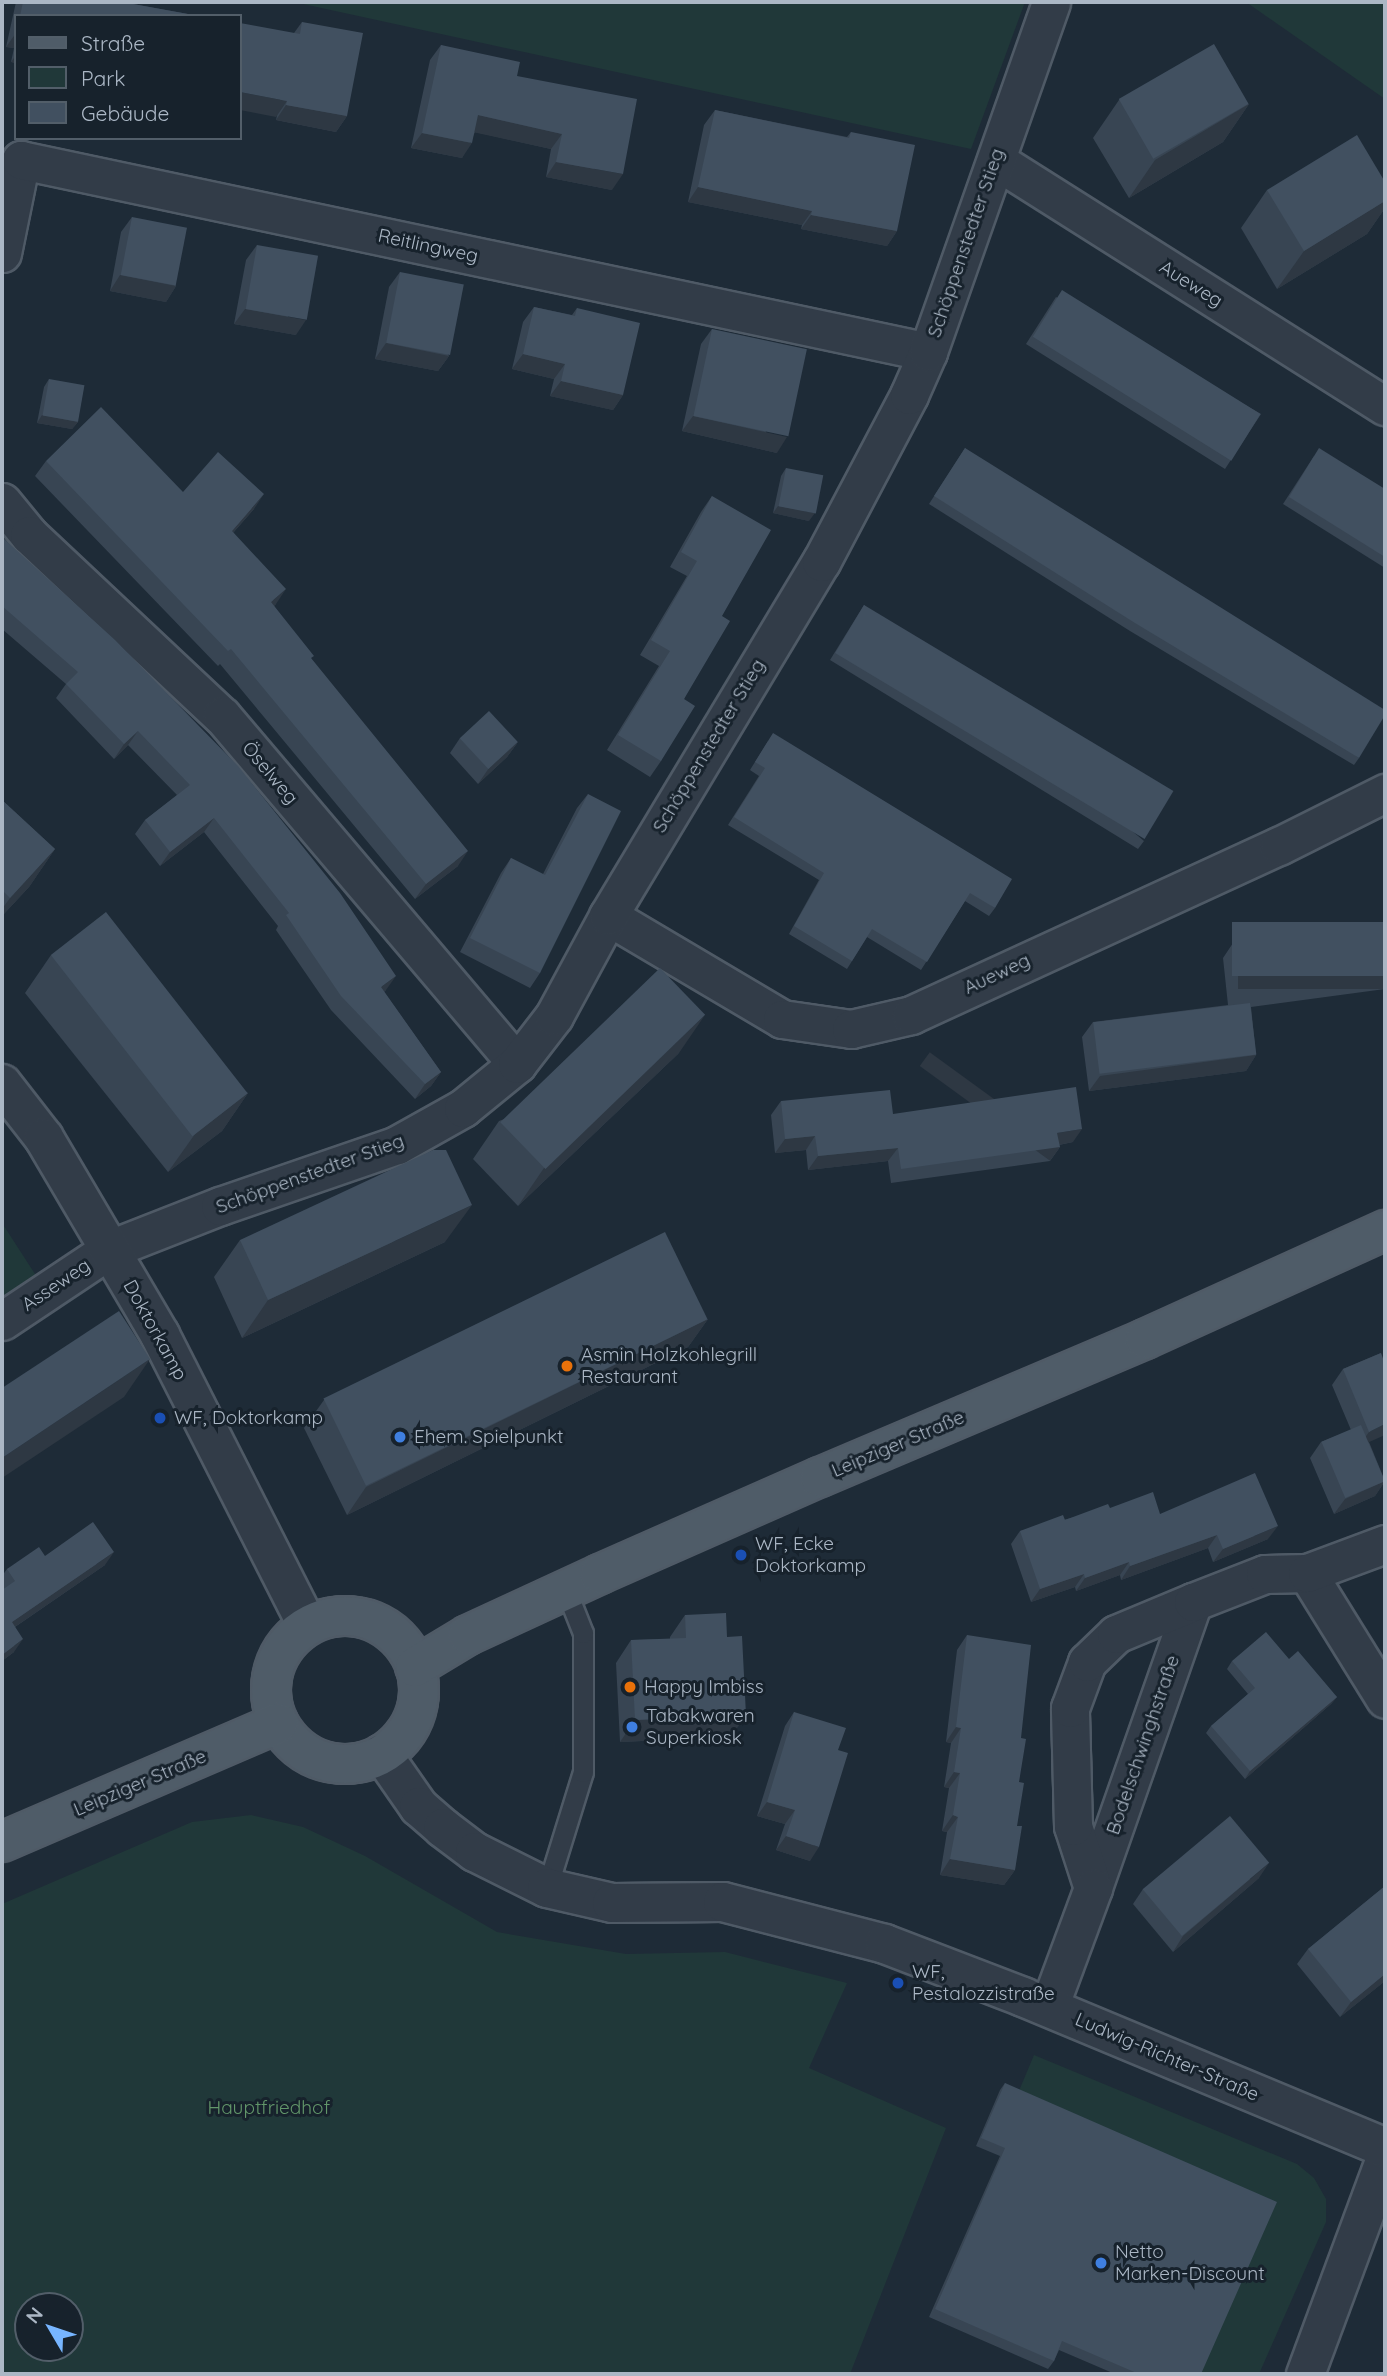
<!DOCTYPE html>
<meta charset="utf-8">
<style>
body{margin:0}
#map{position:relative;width:1387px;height:2376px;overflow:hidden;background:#1e2b37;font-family:Quicksand,sans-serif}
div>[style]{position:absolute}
.green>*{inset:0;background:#203839}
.roads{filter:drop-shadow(2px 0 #4f5a66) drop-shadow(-2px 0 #4f5a66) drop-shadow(0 2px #4f5a66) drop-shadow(0 -2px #4f5a66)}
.service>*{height:19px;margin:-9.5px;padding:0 9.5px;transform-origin:9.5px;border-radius:9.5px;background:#323c48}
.minor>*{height:37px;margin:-18.5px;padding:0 18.5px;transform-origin:18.5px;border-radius:18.5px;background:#323c48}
.tertiary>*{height:38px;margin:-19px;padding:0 19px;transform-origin:19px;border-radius:19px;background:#323c48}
.primary>*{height:38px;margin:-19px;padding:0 19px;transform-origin:19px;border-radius:19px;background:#4f5c68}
.primary>.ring{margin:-19px;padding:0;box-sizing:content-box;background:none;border:38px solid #4f5c68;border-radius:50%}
.wall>*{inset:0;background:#384553}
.shaded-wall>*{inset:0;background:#2e3843;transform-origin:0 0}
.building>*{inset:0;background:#415060;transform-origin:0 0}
.dots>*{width:19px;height:19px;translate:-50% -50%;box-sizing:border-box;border:4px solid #17222c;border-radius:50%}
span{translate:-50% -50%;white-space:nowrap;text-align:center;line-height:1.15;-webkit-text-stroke:6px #17222c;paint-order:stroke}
.street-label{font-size:19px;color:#abb7c5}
.poi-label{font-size:19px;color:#abb7c5}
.left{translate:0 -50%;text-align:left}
.park-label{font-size:19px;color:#62976a}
.frame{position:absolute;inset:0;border:4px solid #abb7c5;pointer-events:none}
.legend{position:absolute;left:14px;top:14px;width:228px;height:126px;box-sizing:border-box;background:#17222c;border:2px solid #525e69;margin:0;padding:9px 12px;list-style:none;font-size:21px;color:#abb7c5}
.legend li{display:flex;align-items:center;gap:14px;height:35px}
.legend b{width:35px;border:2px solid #525e69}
.north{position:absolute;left:14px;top:2292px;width:70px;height:70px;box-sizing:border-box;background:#17222c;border:2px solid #525e69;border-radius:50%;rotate:309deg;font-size:19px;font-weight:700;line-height:28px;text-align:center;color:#abb7c5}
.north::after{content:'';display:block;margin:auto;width:24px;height:32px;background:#77b5ff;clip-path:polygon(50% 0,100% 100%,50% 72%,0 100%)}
</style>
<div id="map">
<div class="green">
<div style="clip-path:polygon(294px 2px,1025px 2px,971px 149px)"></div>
<div style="clip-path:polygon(1246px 2px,1385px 2px,1385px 99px)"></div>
<div style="clip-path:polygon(2px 1223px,46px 1291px,2px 1321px)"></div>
<div style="clip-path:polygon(evenodd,251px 1815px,303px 1827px,365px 1856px,497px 1932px,626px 1954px,725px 1952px,847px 1983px,809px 2068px,946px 2128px,850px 2374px,2px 2374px,2px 1904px,192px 1822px,251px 1815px,70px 2306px,70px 2348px,28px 2348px,28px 2306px,70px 2306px)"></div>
<div style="clip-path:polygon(1034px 2055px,1297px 2164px,1314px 2178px,1326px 2199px,1326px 2222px,1259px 2374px,1199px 2374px,1016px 2098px)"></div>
</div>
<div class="roads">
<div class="service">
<div style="left:547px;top:1888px;width:121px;rotate:-72.8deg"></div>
<div style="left:583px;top:1772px;width:139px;rotate:-90deg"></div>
<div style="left:583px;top:1633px;width:46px;rotate:-111.6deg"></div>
</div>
<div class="minor">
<div style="left:997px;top:161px;width:459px;rotate:32.3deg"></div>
<div style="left:2px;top:253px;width:95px;rotate:-78.5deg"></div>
<div style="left:21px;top:160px;width:927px;rotate:11.95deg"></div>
<div style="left:2px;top:502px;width:43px;rotate:50.7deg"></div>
<div style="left:29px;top:535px;width:265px;rotate:43.2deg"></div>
<div style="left:222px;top:716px;width:456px;rotate:49.7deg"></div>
<div style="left:608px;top:916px;width:202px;rotate:30.6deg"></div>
<div style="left:782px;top:1019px;width:70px;rotate:8.2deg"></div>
<div style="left:851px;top:1029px;width:62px;rotate:-13.1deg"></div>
<div style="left:911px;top:1015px;width:405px;rotate:-24.7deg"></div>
<div style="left:1279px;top:846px;width:119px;rotate:-26.6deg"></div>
<div style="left:2px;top:1321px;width:130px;rotate:-33.7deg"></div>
<div style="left:110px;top:1249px;width:118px;rotate:-21.4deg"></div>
<div style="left:220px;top:1206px;width:187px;rotate:-19deg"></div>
<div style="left:397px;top:1145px;width:76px;rotate:-29.3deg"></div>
<div style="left:463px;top:1108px;width:70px;rotate:-39.2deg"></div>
<div style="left:517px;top:1064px;width:61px;rotate:-52.4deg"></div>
<div style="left:554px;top:1016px;width:114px;rotate:-61.6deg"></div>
<div style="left:608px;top:916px;width:413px;rotate:-59deg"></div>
<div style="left:821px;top:562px;width:189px;rotate:-62.2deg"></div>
<div style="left:909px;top:395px;width:47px;rotate:-66.2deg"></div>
<div style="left:928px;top:352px;width:371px;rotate:-70.6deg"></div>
<div style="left:1307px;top:1573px;width:148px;rotate:58.2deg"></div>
<div style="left:1193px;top:1602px;width:303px;rotate:109.3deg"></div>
<div style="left:1093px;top:1888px;width:65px;rotate:-107.9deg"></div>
<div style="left:1073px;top:1826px;width:118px;rotate:-91.5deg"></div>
<div style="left:1070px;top:1708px;width:49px;rotate:-69.7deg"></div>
<div style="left:1087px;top:1662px;width:40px;rotate:-44deg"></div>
<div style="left:1116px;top:1634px;width:83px;rotate:-22.6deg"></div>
<div style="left:1193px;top:1602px;width:77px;rotate:-21.3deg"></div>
<div style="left:1265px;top:1574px;width:42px;rotate:-1.4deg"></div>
<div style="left:1307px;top:1573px;width:83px;rotate:-20.4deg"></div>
<div style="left:1049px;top:2007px;width:127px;rotate:-69.7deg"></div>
<div style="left:1305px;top:2374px;width:230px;rotate:-69.7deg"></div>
</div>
<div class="tertiary">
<div style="left:2px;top:1084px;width:68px;rotate:52.1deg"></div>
<div style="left:44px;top:1138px;width:229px;rotate:59.5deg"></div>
<div style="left:160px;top:1335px;width:325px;rotate:63.1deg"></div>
<div style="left:382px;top:1754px;width:65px;rotate:55.1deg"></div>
<div style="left:419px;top:1807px;width:32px;rotate:41deg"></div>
<div style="left:443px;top:1828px;width:40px;rotate:37deg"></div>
<div style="left:475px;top:1852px;width:80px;rotate:26.6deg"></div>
<div style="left:547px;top:1888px;width:67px;rotate:13deg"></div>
<div style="left:612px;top:1903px;width:111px;rotate:-0.5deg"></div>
<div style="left:723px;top:1902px;width:167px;rotate:14.5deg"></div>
<div style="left:885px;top:1944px;width:148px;rotate:21deg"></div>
<div style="left:1023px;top:1997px;width:392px;rotate:22.6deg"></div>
</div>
<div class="primary">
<div class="ring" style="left:271px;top:1616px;width:110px;height:110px"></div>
<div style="left:415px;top:1667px;width:62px;rotate:-31.1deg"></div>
<div style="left:468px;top:1635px;width:145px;rotate:-24.8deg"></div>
<div style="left:600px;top:1574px;width:240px;rotate:-23.8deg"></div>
<div style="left:820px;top:1477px;width:353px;rotate:-23deg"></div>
<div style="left:1145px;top:1339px;width:264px;rotate:-24.4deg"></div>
<div style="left:2px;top:1842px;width:301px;rotate:-23.3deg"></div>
</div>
</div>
<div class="wall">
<div style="clip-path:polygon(14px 2px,122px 2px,199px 16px,16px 16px,16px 63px,11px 62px,14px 48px,6px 47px,16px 2px)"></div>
<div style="clip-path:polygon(302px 22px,347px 116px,336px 132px,276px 120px,294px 33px)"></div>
<div style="clip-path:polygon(441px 45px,517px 76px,612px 190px,546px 177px,551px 149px,475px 132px,462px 158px,411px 148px,430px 60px)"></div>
<div style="clip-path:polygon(1119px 100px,1249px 104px,1223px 142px,1129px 198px,1093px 138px)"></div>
<div style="clip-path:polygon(715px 110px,847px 137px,851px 132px,897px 231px,887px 246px,801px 229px,802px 225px,688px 202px,704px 125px)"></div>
<div style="clip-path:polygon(1385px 182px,1385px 208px,1367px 234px,1277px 289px,1241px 228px,1267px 190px)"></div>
<div style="clip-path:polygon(132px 217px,176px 286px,166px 302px,110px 291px,121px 232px)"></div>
<div style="clip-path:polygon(257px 245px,296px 335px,234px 324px,246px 260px)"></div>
<div style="clip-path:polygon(400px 272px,449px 356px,438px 371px,375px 359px,389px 287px)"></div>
<div style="clip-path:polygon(1056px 297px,1261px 414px,1225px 469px,1026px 344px)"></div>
<div style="clip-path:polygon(534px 307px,572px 315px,577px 308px,623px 395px,613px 410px,550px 396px,554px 379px,512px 369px,523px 322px)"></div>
<div style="clip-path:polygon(712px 329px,777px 453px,682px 431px,701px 344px)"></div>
<div style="clip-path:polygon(49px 379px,78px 422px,72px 429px,37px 423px,44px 387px)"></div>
<div style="clip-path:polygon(965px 448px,1359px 758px,1354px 765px,1130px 631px,929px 504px)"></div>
<div style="clip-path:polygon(1314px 456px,1385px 489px,1385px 568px,1283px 504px)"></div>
<div style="clip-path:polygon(46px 461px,254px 509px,233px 533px,276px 604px,274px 606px,458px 866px,415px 899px,220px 664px,218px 666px,35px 476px)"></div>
<div style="clip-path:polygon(786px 468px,809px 521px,773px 513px,781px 476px)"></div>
<div style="clip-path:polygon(712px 496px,722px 616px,684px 699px,661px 761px,650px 777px,607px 750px,659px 666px,640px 655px,687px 576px,670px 567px,701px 512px)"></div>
<div style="clip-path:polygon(2px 537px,386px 990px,384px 992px,441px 1072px,431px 1086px,415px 1099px,331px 1010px,276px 930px,278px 926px,204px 832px,160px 866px,135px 834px,145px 820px,177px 795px,128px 745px,114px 759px,56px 698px,66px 684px,2px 629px)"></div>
<div style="clip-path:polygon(864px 605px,1144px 841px,1138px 849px,830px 660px)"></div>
<div style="clip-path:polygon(460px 738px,518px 742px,507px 757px,478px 784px,450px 753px)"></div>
<div style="clip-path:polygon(768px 741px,995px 908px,989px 916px,965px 901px,921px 970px,867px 937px,847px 969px,789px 934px,819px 880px,728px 825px,759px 776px,750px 770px)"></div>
<div style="clip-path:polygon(588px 794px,540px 973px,530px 988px,460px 952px,501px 873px,511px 858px,543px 874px,577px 808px)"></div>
<div style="clip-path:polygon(2px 800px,55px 849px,29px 887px,2px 916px)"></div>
<div style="clip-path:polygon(1233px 943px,1385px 989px,1251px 1007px,1256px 1055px,1246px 1071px,1089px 1091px,1082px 1037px,1093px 1022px,1228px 1005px,1223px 958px)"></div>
<div style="clip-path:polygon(51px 955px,248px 1093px,222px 1131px,168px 1172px,25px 993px)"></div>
<div style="clip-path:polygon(679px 1053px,518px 1206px,473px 1159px,499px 1121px)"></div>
<div style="clip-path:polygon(781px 1101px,893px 1114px,1073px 1142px,1059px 1145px,1060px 1147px,1050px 1161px,891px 1183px,888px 1161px,808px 1170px,806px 1150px,775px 1153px,771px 1115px)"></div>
<div style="clip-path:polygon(240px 1240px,445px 1242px,242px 1338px,214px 1277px)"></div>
<div style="clip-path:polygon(708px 1319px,688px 1347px,347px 1515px,304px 1428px,324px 1400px)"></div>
<div style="clip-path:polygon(1381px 1353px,1369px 1442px,1385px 1481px,1375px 1496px,1334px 1514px,1310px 1458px,1321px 1442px,1351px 1430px,1332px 1385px,1343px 1369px)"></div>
<div style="clip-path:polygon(1110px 1508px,1160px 1514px,1268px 1539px,1213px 1562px,1208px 1548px,1121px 1580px,1120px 1575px,1076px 1591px,1075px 1587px,1031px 1602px,1011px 1544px,1020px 1531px)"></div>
<div style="clip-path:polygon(45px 1556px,105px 1565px,15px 1627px,14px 1652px,2px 1661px,2px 1590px,3px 1590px,2px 1588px,2px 1576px,7px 1569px)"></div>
<div style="clip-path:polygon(685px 1615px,731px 1737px,620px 1742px,616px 1663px,631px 1640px,670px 1639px,670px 1637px)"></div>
<div style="clip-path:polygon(967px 1635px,1021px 1738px,1015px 1870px,1004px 1885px,940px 1875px,947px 1832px,942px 1831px,949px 1788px,944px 1787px,951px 1743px,946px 1742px,957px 1650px)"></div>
<div style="clip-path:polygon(1289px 1659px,1337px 1697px,1331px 1704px,1245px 1779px,1206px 1733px,1211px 1726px,1248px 1694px,1227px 1669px,1232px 1661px)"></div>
<div style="clip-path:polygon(794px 1712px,838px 1750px,810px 1861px,776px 1850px,785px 1824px,757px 1816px,785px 1726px)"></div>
<div style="clip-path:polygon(1259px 1878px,1173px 1952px,1133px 1904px,1143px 1889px)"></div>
<div style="clip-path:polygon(1385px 1886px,1385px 1981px,1340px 2017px,1297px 1964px,1308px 1949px)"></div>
<div style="clip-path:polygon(1005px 2083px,1201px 2374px,1115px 2374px,1059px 2350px,1054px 2361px,1048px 2369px,929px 2317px,1000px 2156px,976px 2146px,1000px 2090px)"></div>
</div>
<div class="shaded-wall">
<div style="clip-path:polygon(16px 33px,16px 46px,14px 48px,6px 47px)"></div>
<div style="clip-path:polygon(16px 55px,16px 63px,11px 62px)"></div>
<div style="clip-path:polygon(240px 92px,287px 101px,276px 117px,240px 110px)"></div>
<div style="clip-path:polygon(1249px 104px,1223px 142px,1129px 198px,1155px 160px)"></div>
<div style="clip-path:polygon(286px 105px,347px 116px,336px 132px,276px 120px)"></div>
<div style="clip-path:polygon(478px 115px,562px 134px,551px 149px,468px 131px)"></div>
<div style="clip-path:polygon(422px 133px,472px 143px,462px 158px,411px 148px)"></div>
<div style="clip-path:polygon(556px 162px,623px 174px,612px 190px,546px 177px)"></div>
<div style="clip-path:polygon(698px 187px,812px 211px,802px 225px,688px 202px)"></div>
<div style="clip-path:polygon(1385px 201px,1385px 208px,1367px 234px,1277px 289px,1304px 251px)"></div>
<div style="clip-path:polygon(811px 215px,897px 231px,887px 246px,801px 229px)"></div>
<div style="clip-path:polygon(120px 275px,176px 286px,166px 302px,110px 291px)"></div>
<div style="clip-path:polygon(245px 309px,306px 320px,296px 335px,234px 324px)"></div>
<div style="clip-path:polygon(386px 343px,449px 356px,438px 371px,375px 359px)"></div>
<div style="clip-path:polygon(523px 354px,565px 364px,554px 379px,512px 369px)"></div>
<div style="clip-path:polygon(561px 381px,623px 395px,613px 410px,550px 396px)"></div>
<div style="clip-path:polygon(42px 415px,78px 422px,72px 429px,37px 423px)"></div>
<div style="clip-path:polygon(693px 416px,787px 437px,777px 453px,682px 431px)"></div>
<div style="clip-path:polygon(264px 494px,254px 509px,221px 546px,232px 531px)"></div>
<div style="clip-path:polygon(778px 506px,815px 513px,809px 521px,773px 513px)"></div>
<div style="clip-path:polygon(286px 589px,276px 604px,261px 617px,271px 602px)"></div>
<div style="clip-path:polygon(138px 731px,128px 745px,114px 759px,124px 744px)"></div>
<div style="clip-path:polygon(518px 742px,507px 757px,478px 784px,489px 768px)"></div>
<div style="clip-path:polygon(214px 818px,204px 832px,160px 866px,170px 852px)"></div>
<div style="clip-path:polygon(55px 849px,29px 887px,2px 916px,2px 909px,10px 898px)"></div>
<div style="clip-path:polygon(468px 851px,458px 866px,415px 899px,426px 884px)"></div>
<div style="clip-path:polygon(396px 976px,386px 990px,371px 1001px,381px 987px)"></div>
<div style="left:1385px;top:976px;width:13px;height:147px;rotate:90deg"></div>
<div style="clip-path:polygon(705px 1015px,679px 1053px,518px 1206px,544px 1168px)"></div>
<div style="clip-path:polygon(1256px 1055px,1246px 1071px,1089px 1091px,1100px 1076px)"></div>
<div style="clip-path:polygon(441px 1072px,431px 1086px,415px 1099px,425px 1084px)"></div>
<div style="clip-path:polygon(248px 1093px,222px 1131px,168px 1172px,195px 1134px)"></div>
<div style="clip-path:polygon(1082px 1129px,1073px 1142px,1048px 1147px,1057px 1133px)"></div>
<div style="clip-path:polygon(815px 1136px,806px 1150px,775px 1153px,785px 1139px)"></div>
<div style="left:1060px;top:1147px;width:17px;height:161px;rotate:126deg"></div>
<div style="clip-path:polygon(898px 1148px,888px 1161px,808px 1170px,818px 1156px)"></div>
<div style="clip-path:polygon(472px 1205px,445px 1242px,242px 1338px,268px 1300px)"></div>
<div style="clip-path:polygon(708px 1319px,688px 1347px,347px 1515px,366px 1487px)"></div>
<div style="clip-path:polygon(150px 1359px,124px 1397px,2px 1478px,2px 1458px)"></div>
<div style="clip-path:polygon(1385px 1424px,1385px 1435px,1358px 1447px,1369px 1432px)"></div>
<div style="clip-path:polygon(1385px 1481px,1375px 1496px,1334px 1514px,1345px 1499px)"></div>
<div style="clip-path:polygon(1278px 1526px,1268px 1539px,1213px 1562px,1223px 1549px)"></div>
<div style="clip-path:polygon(1217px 1535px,1208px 1548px,1121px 1580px,1130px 1566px)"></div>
<div style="clip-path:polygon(114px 1552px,105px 1565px,3px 1635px,12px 1622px)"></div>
<div style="clip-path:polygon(1129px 1562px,1120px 1575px,1076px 1591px,1085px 1578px)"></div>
<div style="clip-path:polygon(1084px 1574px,1075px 1587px,1031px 1602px,1040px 1589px)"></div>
<div style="clip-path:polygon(23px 1639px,14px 1652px,2px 1661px,2px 1655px)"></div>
<div style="clip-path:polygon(1337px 1697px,1331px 1704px,1245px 1779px,1250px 1771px)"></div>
<div style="clip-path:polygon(746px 1715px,731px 1737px,620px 1742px,635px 1720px)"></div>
<div style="clip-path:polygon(956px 1727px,961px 1728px,951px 1743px,946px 1742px)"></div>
<div style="clip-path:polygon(954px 1772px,960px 1773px,949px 1788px,944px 1787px)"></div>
<div style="clip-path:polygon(767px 1802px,795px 1810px,785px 1824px,757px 1816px)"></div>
<div style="clip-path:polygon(953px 1815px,958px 1817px,947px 1832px,942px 1831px)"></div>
<div style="clip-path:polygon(786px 1836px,819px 1847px,810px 1861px,776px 1850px)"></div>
<div style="clip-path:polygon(950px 1859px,1015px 1870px,1004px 1885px,940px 1875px)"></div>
<div style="clip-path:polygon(1269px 1863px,1259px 1878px,1173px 1952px,1183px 1936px)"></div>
<div style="clip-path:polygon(1385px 1974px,1385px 1981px,1340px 2017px,1351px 2002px)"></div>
</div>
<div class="building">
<div style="clip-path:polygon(23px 2px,122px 2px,199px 16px,20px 16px)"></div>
<div style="clip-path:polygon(302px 22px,363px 33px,347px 116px,286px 105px,287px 101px,240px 92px,240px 23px,300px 34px)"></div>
<div style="left:1214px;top:44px;width:69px;height:110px;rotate:60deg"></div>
<div style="clip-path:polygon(441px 45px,520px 62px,517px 76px,637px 99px,623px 174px,556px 162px,562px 134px,478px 115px,472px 143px,422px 133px)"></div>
<div style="clip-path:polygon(715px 110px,849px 138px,851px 132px,915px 145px,897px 231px,811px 215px,812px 211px,698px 187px)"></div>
<div style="clip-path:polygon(1357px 135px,1385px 182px,1385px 201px,1304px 251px,1267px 190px)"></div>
<div style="left:132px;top:217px;width:56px;height:59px;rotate:11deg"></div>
<div style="left:257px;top:245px;width:62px;height:65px;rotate:10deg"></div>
<div style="left:400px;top:272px;width:65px;height:72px;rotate:11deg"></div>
<div style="left:1062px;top:290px;width:234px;height:55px;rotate:32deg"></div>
<div style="clip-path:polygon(534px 307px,575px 316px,577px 308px,640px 323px,623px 395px,561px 381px,565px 364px,523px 354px)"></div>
<div style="left:712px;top:329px;width:97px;height:89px;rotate:12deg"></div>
<div style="left:49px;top:379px;width:36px;height:37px;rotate:10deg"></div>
<div style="clip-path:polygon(101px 407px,183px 492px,218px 452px,264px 494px,232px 531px,286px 589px,271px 602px,314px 656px,311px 658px,468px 851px,426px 884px,231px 649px,228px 651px,46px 461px)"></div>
<div style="clip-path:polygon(965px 448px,1385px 710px,1385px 715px,1359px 758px,1135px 623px,934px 496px)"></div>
<div style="clip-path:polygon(1319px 448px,1385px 489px,1385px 557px,1289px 497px)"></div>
<div style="left:786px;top:468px;width:38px;height:39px;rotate:11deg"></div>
<div style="clip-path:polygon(712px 496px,771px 530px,722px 616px,730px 621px,684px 699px,695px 706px,661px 761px,618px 735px,670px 651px,651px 640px,697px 561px,681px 552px)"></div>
<div style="clip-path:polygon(2px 537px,115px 640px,238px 766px,340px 893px,396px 976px,381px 987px,441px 1072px,425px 1084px,341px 996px,286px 915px,289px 913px,214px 818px,170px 852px,145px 820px,190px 785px,138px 731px,124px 744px,66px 684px,78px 672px,2px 606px)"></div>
<div style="left:864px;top:605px;width:361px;height:56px;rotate:31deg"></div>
<div style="left:489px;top:711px;width:42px;height:40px;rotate:47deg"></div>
<div style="clip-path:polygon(773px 733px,1012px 879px,995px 908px,970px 893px,927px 962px,872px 929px,852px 961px,794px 926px,824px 873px,734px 817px,765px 768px,755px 762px)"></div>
<div style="clip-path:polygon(588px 794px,621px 811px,540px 973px,470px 938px,511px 858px,545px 875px)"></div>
<div style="clip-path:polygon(2px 800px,55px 849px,10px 898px,2px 890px)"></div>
<div style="left:106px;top:912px;width:230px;height:70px;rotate:52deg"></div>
<div style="left:1385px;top:922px;width:54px;height:153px;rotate:90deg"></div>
<div style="left:660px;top:968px;width:65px;height:222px;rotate:46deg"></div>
<div style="left:1250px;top:1003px;width:52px;height:158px;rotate:83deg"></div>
<div style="clip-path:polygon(1076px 1087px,1082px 1129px,1057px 1133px,1060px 1147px,901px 1169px,898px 1148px,818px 1156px,815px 1136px,785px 1139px,781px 1101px,890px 1090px,893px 1114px)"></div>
<div style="clip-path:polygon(433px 1150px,446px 1150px,472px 1205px,268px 1300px,240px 1240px)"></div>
<div style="left:665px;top:1232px;width:97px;height:380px;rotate:64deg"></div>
<div style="clip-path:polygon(119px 1311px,150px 1359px,2px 1458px,2px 1388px)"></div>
<div style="clip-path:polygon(1381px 1353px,1385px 1364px,1385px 1424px,1369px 1432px,1343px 1369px)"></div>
<div style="left:1361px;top:1425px;width:61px;height:43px;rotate:67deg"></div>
<div style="clip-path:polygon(1255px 1473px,1278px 1526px,1223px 1549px,1217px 1535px,1130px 1566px,1129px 1562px,1085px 1578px,1084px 1574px,1040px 1589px,1020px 1531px,1063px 1515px,1065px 1520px,1108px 1504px,1110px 1508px,1153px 1492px,1160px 1514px)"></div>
<div style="clip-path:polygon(93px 1522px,114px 1552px,12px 1622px,23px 1639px,2px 1655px,2px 1590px,15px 1581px,7px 1569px,39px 1547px,45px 1556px)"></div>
<div style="clip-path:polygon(726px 1613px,727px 1637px,742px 1636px,746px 1715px,635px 1720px,631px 1640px,686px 1638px,685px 1615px)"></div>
<div style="clip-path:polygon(1266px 1632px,1289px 1659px,1298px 1651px,1337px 1697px,1250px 1771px,1211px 1726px,1255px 1688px,1232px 1661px)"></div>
<div style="clip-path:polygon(967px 1635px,1031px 1645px,1021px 1738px,1026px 1739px,1019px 1782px,1024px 1783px,1017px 1826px,1022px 1826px,1015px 1870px,950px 1859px,958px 1817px,953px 1815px,960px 1773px,954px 1772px,961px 1728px,956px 1727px)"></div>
<div style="clip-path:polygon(794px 1712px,846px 1728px,838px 1750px,848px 1753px,819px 1847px,786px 1836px,795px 1810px,767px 1802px)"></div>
<div style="left:1230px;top:1816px;width:61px;height:114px;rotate:50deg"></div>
<div style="clip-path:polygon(1385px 1886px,1385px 1974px,1351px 2002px,1308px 1949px)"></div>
<div style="clip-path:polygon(1005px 2083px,1277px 2202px,1201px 2374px,1139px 2374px,1062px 2341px,1054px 2361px,935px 2309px,1005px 2148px,981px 2138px)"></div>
</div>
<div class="dots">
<div style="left:567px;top:1366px;background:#e8710a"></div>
<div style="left:160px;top:1418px;background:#1a4fb4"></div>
<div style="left:400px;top:1437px;background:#3f7fe0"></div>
<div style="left:741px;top:1555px;background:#1a4fb4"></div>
<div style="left:630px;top:1687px;background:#e8710a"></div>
<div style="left:632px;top:1727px;background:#3f7fe0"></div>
<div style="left:898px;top:1983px;background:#1a4fb4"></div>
<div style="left:1101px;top:2263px;background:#3f7fe0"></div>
</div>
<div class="street-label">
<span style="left:966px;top:243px;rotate:-71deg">Schöppenstedter Stieg</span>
<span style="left:428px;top:246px;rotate:12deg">Reitlingweg</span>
<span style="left:1191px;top:284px;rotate:32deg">Aueweg</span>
<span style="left:709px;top:746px;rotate:-59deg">Schöppenstedter Stieg</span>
<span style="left:270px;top:773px;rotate:50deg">Öselweg</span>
<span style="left:997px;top:974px;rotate:-25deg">Aueweg</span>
<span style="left:310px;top:1174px;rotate:-20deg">Schöppenstedter Stieg</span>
<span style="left:56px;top:1285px;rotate:-34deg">Asseweg</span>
<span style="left:155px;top:1330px;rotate:61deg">Doktorkamp</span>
<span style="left:898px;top:1444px;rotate:-23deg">Leipziger Straße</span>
<span style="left:1143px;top:1745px;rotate:-71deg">Bodelschwinghstraße</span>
<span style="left:140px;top:1783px;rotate:-23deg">Leipziger Straße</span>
<span style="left:1167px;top:2057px;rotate:23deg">Ludwig-Richter-Straße</span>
</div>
<div class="poi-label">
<span class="left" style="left:581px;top:1366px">Asmin Holzkohlegrill<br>Restaurant</span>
<span class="left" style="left:174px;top:1418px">WF, Doktorkamp</span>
<span class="left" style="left:414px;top:1437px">Ehem. Spielpunkt</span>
<span class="left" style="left:755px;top:1555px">WF, Ecke<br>Doktorkamp</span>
<span class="left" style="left:644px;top:1687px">Happy Imbiss</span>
<span class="left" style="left:646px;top:1727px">Tabakwaren<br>Superkiosk</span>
<span class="left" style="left:912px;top:1983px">WF,<br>Pestalozzistraße</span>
<span class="left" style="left:1115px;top:2263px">Netto<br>Marken-Discount</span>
</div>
<div class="park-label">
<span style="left:269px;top:2108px">Hauptfriedhof</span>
</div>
<div class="frame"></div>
<ul class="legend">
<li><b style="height:9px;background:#4f5c68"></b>Straße</li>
<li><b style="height:19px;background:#203839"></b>Park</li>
<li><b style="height:19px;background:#415060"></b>Gebäude</li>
</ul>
<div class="north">N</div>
</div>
